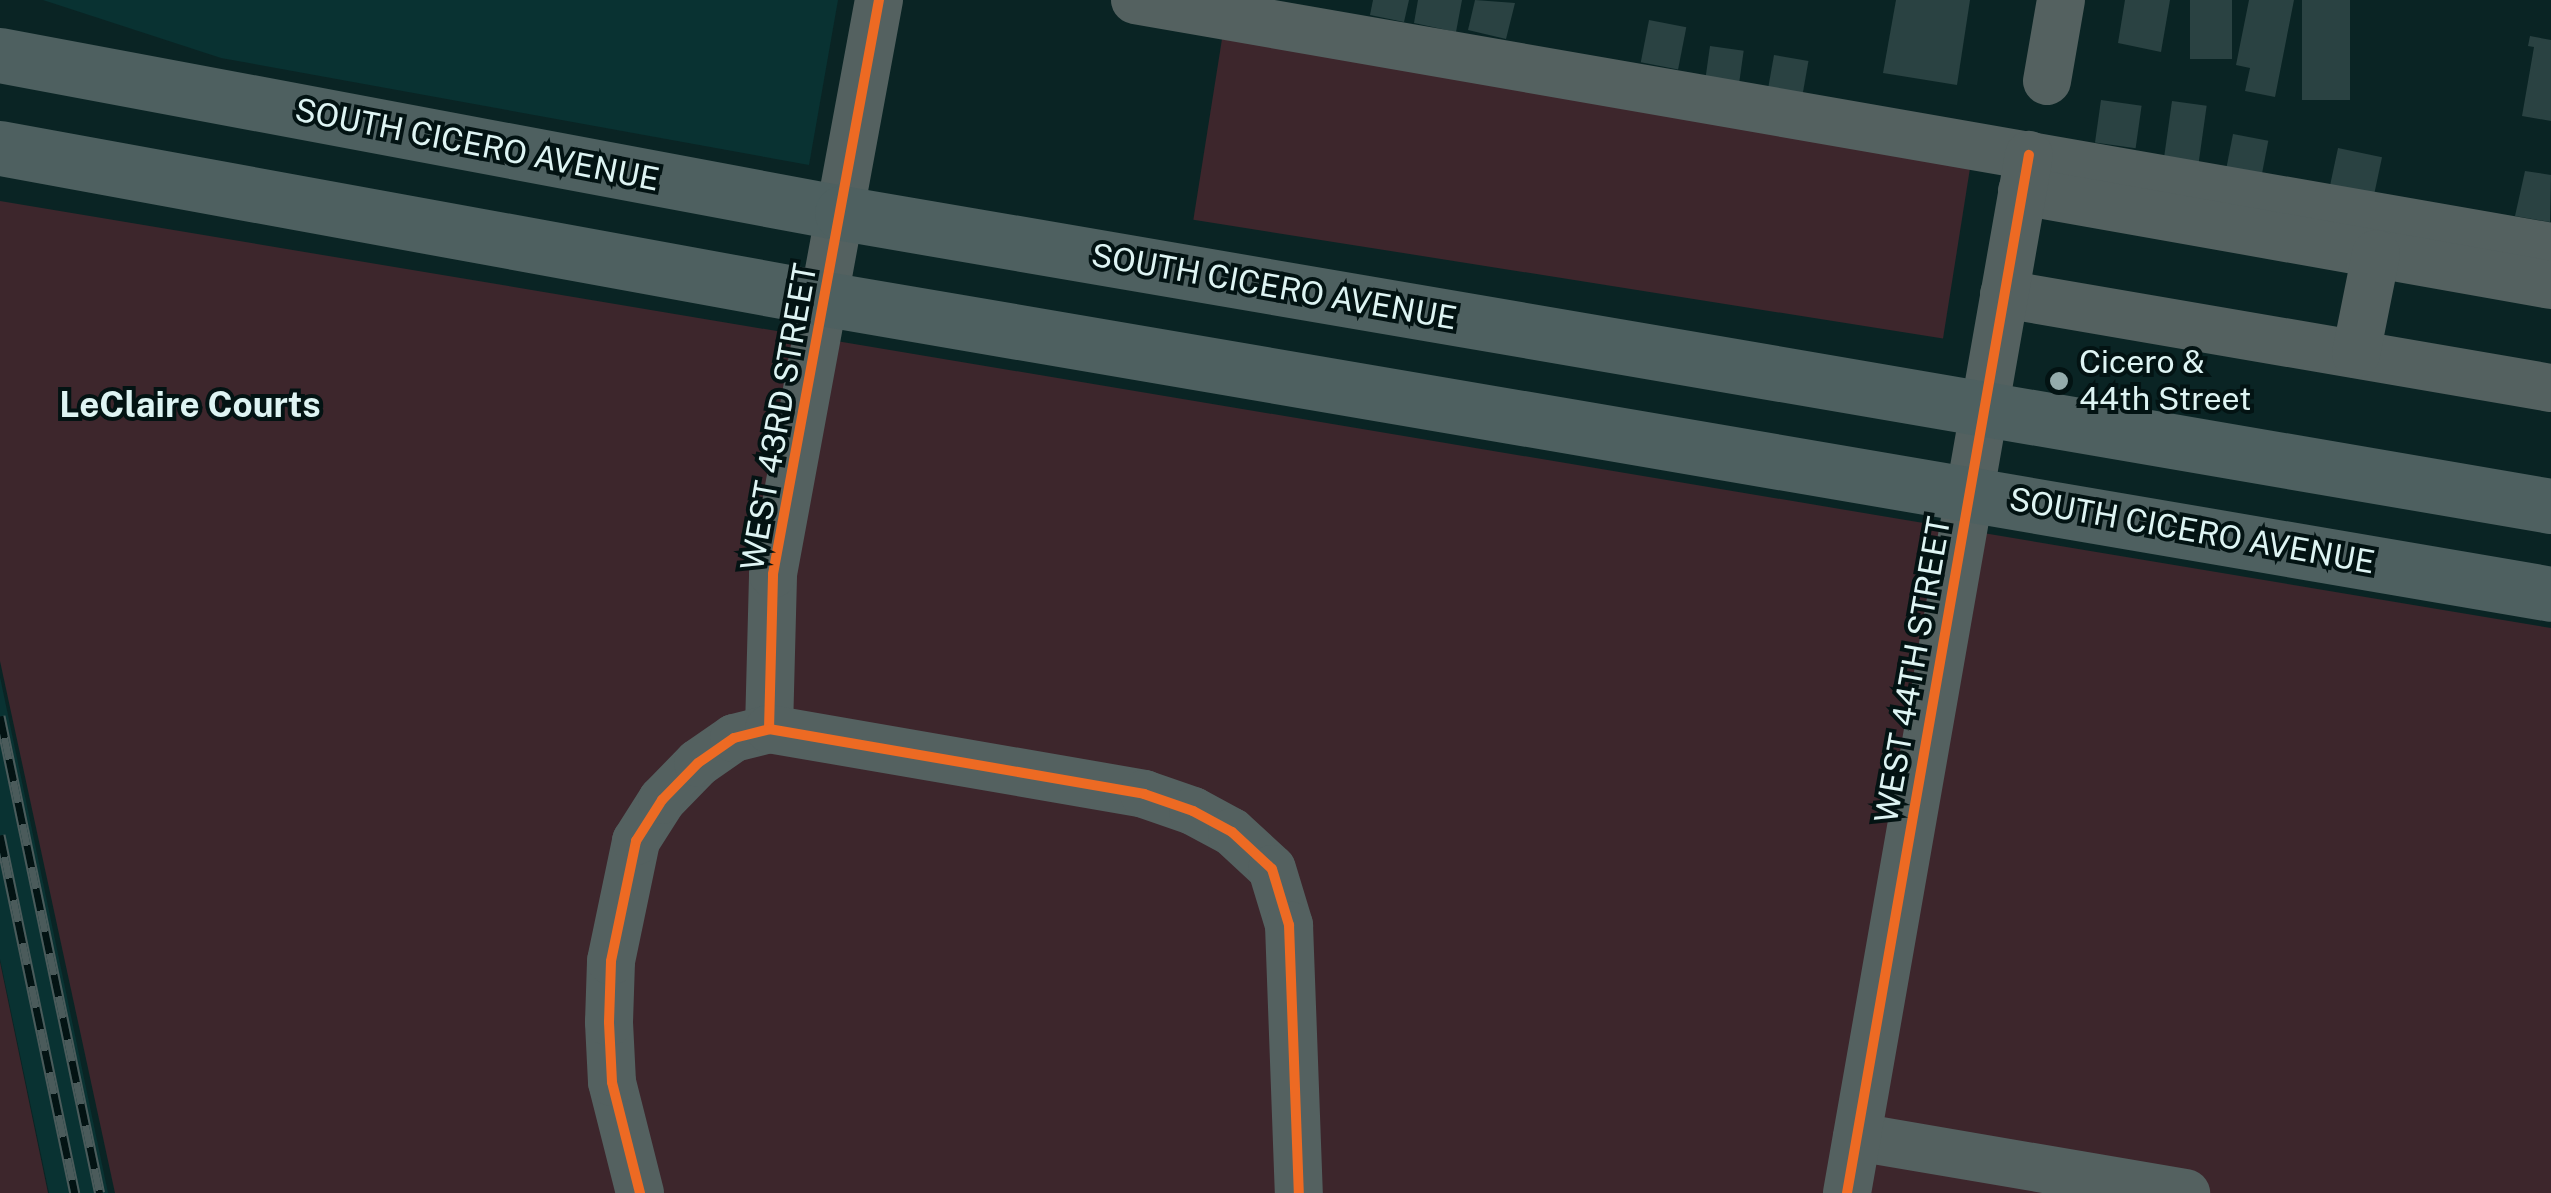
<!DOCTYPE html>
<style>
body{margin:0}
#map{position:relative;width:2551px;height:1193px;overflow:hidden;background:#0a2424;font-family:"Public Sans",sans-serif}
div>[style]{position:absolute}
.built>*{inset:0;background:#093232}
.green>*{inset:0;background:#3d262c;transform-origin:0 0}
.building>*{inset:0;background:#2a4242;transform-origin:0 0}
.minor>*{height:48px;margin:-24px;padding:0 24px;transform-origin:24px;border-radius:24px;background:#546160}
.major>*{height:55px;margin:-27.5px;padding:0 27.5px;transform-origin:27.5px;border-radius:27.5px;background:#4e6060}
.rail>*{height:11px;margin-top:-5.5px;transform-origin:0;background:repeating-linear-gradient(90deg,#031313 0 22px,#4b5b5b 0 44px);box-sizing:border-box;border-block:2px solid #4b5b5b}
.cycleway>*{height:10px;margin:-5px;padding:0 5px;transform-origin:5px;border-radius:5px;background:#ed6a23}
.dots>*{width:28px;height:28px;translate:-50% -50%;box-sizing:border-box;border:5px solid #031313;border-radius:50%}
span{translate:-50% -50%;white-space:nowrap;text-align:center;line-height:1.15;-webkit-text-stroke:8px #031313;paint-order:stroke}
.street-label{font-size:32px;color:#def4f3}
.poi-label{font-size:32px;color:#def4f3}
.left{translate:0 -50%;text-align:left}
.neighbourhood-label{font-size:35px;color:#def4f3;font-weight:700}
</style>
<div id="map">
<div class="built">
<div style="clip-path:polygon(43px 0,838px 0,809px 165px,221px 58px)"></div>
<div style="clip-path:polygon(0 677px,108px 1193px,49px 1193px,0 959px)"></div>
</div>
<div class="green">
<div style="left:1222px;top:39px;width:759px;height:183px;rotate:9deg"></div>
<div style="clip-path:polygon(0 201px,2551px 628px,2551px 1193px,115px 1193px,0 661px)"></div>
<div style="clip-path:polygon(0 962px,48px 1193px,0 1193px)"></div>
</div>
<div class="building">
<div style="clip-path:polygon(1373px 0,1409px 0,1404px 22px,1370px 15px)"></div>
<div style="clip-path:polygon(1418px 0,1462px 0,1456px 32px,1414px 23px)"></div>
<div style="clip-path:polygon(1475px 0,1515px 3px,1506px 39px,1468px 30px)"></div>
<div style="clip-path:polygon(1896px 0,1970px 0,1957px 85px,1883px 73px)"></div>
<div style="clip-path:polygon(2125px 0,2170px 0,2161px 52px,2118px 43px)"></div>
<div style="left:2190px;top:0;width:42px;height:59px"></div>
<div style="clip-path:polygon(2249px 0,2294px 0,2275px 97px,2245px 91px,2250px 68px,2236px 65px)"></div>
<div style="left:2302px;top:0;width:48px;height:100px"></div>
<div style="left:1649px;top:20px;width:38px;height:43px;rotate:11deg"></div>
<div style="clip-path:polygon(2530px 36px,2551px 40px,2551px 121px,2522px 116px,2534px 47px,2528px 46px)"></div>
<div style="left:1710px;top:46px;width:34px;height:36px;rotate:8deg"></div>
<div style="left:1774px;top:55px;width:35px;height:36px;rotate:10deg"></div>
<div style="left:2101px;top:100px;width:41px;height:43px;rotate:8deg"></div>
<div style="left:2172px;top:101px;width:35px;height:57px;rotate:8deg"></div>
<div style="left:2233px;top:134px;width:36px;height:37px;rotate:11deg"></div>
<div style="left:2338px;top:148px;width:45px;height:40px;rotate:12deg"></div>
<div style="clip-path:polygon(2525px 171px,2551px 175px,2550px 222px,2515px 216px)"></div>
</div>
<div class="minor">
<div style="left:1135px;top:0;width:1437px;rotate:9.89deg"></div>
<div style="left:2047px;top:81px;width:82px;rotate:-80.2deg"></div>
<div style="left:2022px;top:191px;width:537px;rotate:10.08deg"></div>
<div style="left:2004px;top:294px;width:555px;rotate:9.75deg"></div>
<div style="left:2356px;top:354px;width:102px;rotate:-78.7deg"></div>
<div style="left:769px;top:729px;width:155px;rotate:-88.5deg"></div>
<div style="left:773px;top:574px;width:584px;rotate:-79.54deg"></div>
<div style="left:1857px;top:1137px;width:334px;rotate:9.7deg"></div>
<div style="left:640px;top:1193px;width:114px;rotate:-104.2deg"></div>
<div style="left:612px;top:1082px;width:60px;rotate:-92.9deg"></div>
<div style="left:609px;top:1022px;width:61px;rotate:-88.1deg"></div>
<div style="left:611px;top:961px;width:123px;rotate:-78.2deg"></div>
<div style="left:636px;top:841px;width:49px;rotate:-57.6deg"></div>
<div style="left:662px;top:800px;width:52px;rotate:-45.8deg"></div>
<div style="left:698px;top:763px;width:44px;rotate:-34.8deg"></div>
<div style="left:734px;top:738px;width:36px;rotate:-14deg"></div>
<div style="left:769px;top:729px;width:381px;rotate:9.8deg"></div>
<div style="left:1144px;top:794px;width:52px;rotate:19.1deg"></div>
<div style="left:1193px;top:811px;width:44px;rotate:28.3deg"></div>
<div style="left:1232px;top:832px;width:54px;rotate:42.8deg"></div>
<div style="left:1272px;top:869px;width:59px;rotate:73.1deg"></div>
<div style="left:1289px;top:925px;width:268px;rotate:87.9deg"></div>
<div style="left:1847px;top:1193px;width:1054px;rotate:-80.06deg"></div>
</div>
<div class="major">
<div style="left:0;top:55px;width:857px;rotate:10.63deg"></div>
<div style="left:842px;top:213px;width:1734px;rotate:9.73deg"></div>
<div style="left:0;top:148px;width:840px;rotate:10.36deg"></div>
<div style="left:826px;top:299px;width:1750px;rotate:9.7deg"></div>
</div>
<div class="rail">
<div style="left:0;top:716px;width:487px;rotate:78.2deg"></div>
<div style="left:0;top:835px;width:366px;rotate:78.2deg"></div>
</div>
<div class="cycleway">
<div style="left:769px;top:729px;width:155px;rotate:-88.5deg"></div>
<div style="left:773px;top:574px;width:584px;rotate:-79.54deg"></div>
<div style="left:640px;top:1193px;width:114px;rotate:-104.2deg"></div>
<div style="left:612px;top:1082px;width:60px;rotate:-92.9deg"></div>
<div style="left:609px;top:1022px;width:61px;rotate:-88.1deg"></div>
<div style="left:611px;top:961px;width:123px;rotate:-78.2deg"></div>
<div style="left:636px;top:841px;width:49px;rotate:-57.6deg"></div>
<div style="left:662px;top:800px;width:52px;rotate:-45.8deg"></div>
<div style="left:698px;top:763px;width:44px;rotate:-34.8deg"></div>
<div style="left:734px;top:738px;width:36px;rotate:-14deg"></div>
<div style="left:769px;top:729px;width:381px;rotate:9.8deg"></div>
<div style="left:1144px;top:794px;width:52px;rotate:19.1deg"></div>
<div style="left:1193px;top:811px;width:44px;rotate:28.3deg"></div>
<div style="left:1232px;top:832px;width:54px;rotate:42.8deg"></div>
<div style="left:1272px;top:869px;width:59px;rotate:73.1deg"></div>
<div style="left:1289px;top:925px;width:268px;rotate:87.9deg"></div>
<div style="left:1847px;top:1193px;width:1054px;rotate:-80.06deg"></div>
</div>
<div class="dots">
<div style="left:2059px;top:381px;background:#94abab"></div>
</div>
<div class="street-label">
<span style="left:477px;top:145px;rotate:11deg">SOUTH CICERO AVENUE</span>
<span style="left:1274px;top:287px;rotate:10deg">SOUTH CICERO AVENUE</span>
<span style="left:779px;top:417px;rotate:-80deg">WEST 43RD STREET</span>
<span style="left:2192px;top:531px;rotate:10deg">SOUTH CICERO AVENUE</span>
<span style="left:1913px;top:670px;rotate:-80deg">WEST 44TH STREET</span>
</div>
<div class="poi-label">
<span class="left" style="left:2079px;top:381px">Cicero &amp;<br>44th Street</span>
</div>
<div class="neighbourhood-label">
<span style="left:190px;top:405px">LeClaire Courts</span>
</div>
</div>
